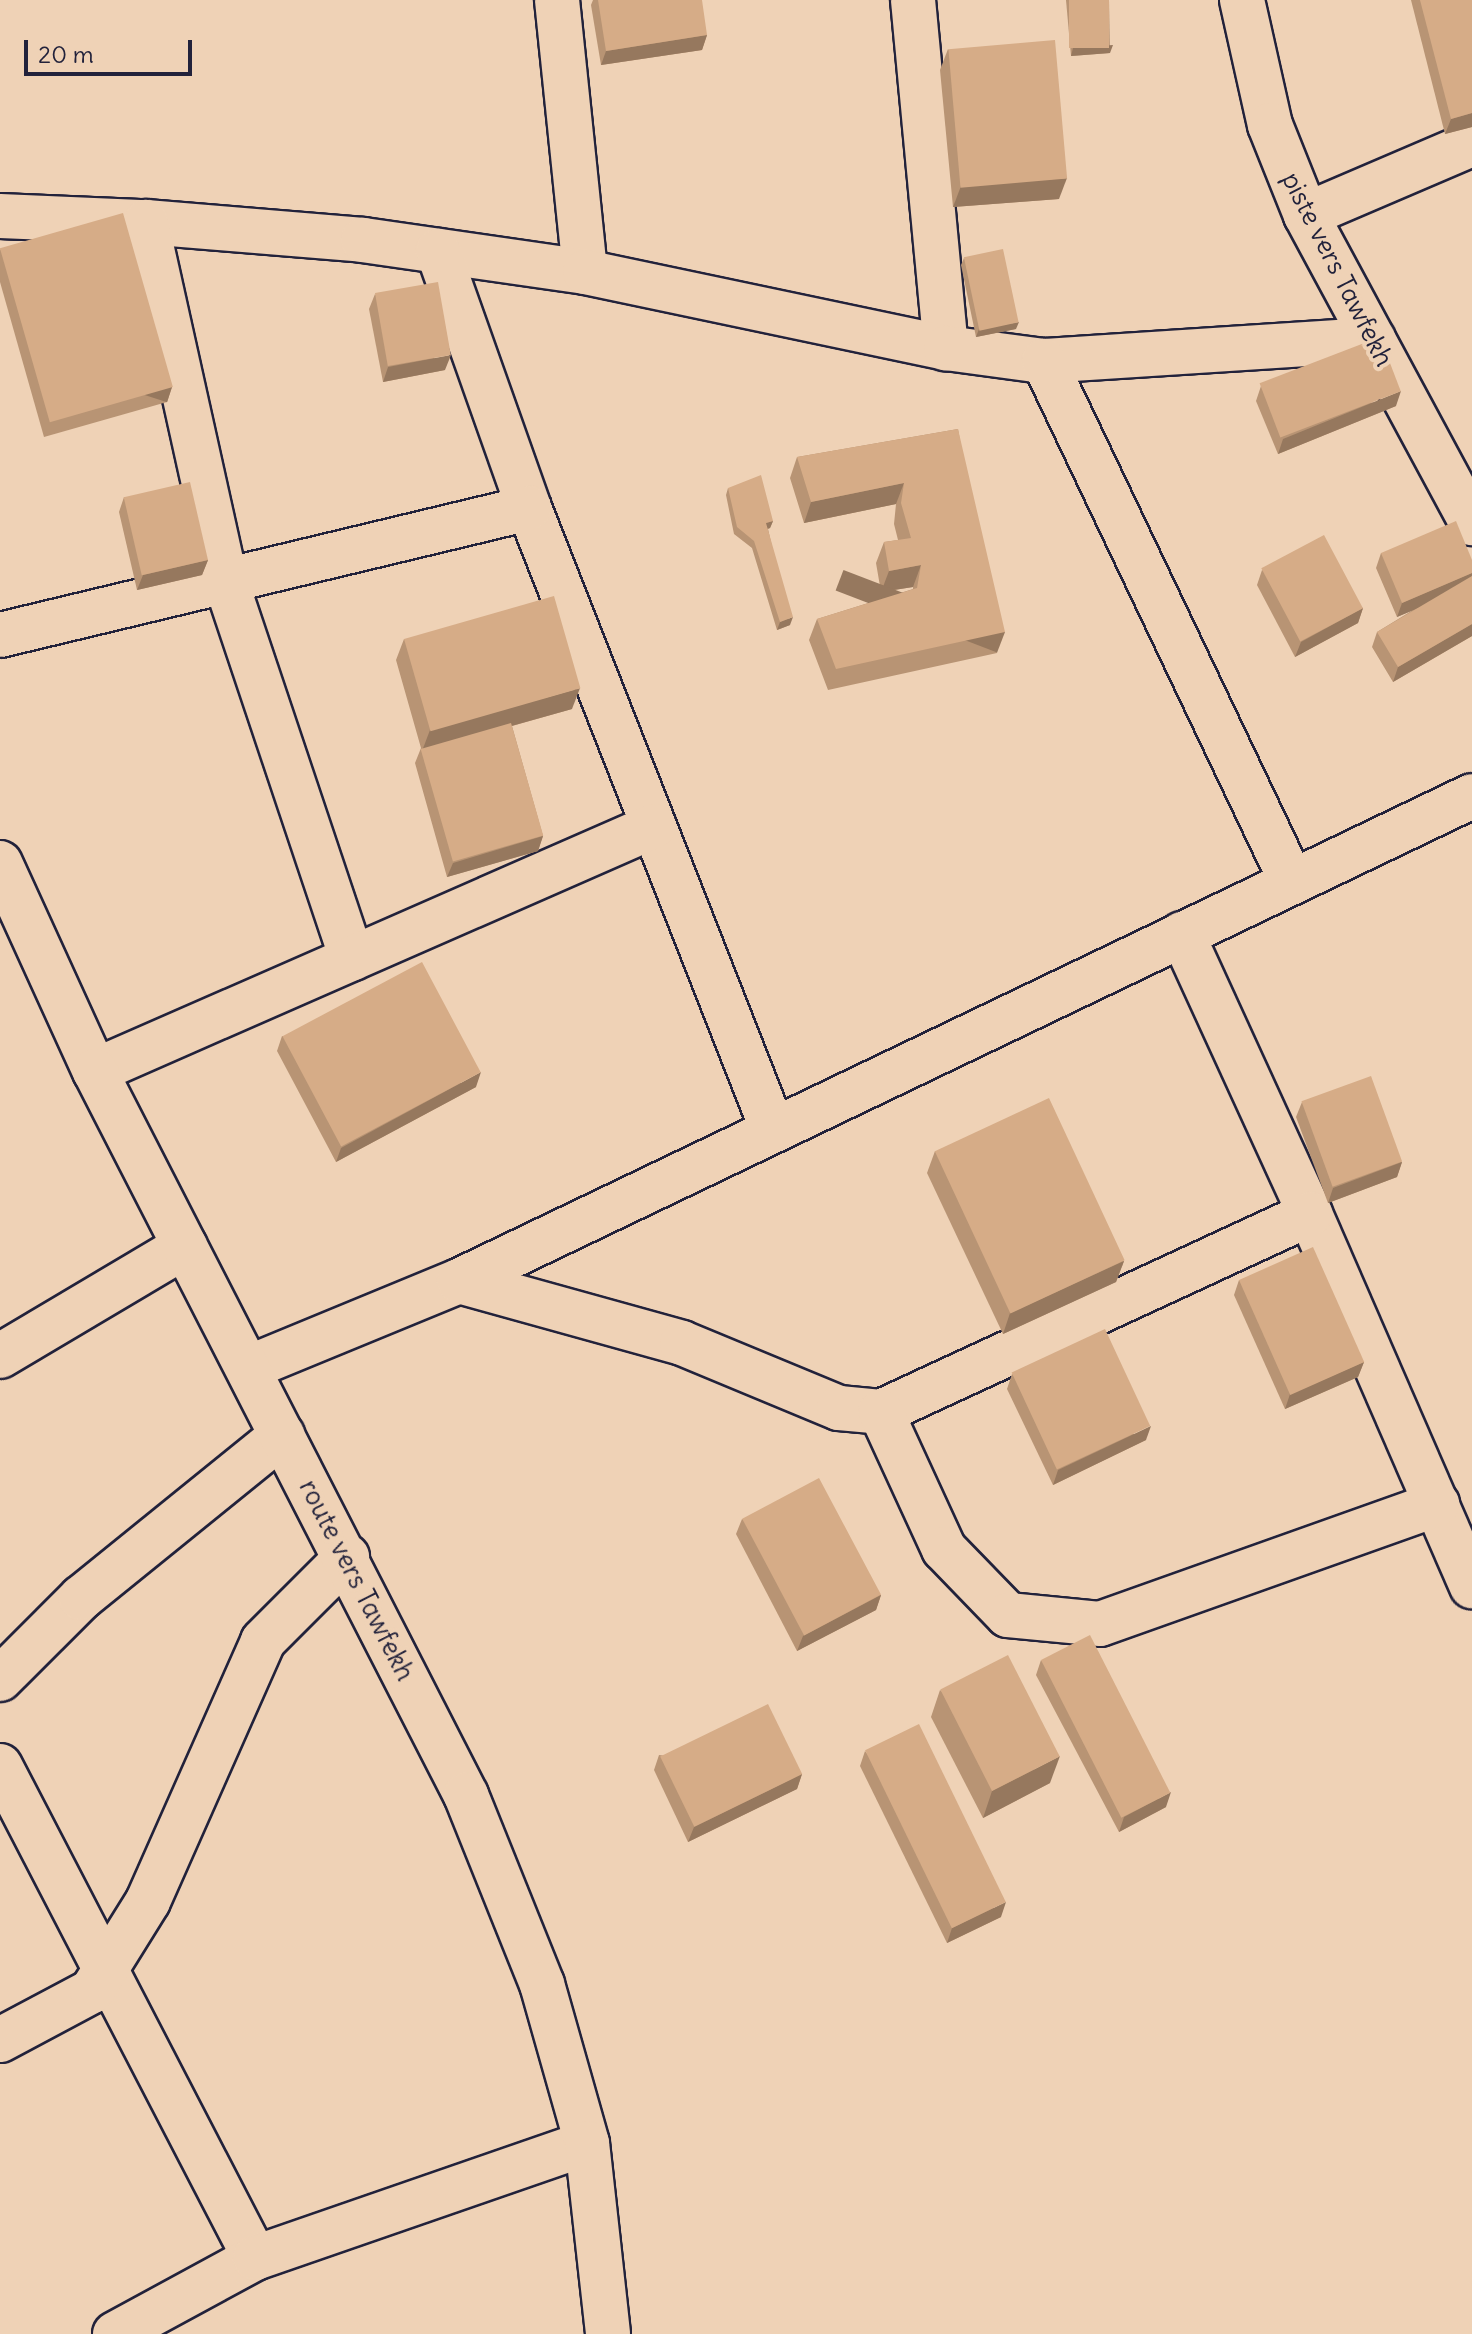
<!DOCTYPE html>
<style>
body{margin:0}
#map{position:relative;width:1472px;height:2334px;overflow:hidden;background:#efd2b6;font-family:Delius,sans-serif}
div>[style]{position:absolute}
.roads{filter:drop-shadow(2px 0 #22223b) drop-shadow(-2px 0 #22223b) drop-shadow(0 2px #22223b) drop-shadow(0 -2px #22223b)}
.street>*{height:44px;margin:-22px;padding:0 22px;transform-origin:22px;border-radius:22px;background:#efd2b6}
.secondary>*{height:44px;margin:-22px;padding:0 22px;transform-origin:22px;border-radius:22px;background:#efd2b6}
.wall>*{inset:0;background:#b89474}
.shaded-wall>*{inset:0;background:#96785e;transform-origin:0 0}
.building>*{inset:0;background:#d6ac87;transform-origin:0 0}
span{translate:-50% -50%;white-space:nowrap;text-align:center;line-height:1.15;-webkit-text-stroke:8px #efd2b6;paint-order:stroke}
.street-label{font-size:26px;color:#22223b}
.scale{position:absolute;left:24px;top:40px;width:168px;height:36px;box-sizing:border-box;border:4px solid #22223b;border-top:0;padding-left:10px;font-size:24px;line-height:28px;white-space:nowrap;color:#22223b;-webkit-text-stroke:6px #efd2b6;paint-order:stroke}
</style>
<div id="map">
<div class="roads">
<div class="street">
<div style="left:557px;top:0;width:273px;rotate:84.1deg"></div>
<div style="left:913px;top:0;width:350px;rotate:84.6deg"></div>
<div style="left:1242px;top:0;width:128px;rotate:77.4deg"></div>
<div style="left:1270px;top:125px;width:97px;rotate:68.2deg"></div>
<div style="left:1306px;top:215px;width:350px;rotate:61.7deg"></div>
<div style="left:1306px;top:215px;width:181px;rotate:-23.2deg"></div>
<div style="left:0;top:216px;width:146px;rotate:2.4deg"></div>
<div style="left:146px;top:222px;width:218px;rotate:4.7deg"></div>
<div style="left:363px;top:240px;width:224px;rotate:8.2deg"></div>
<div style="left:585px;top:272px;width:369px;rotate:11.9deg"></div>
<div style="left:946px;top:348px;width:99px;rotate:7.6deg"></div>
<div style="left:1044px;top:361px;width:330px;rotate:-3.7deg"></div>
<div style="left:146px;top:222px;width:369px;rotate:77.5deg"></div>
<div style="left:226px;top:582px;width:397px;rotate:71.5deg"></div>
<div style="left:438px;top:251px;width:273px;rotate:70.5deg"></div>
<div style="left:529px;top:508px;width:668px;rotate:68.58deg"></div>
<div style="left:1044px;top:361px;width:575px;rotate:64.55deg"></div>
<div style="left:0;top:635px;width:544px;rotate:-13.5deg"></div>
<div style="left:1182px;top:934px;width:308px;rotate:65.4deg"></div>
<div style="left:1310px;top:1214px;width:406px;rotate:66.5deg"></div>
<div style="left:95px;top:1071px;width:610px;rotate:-23.67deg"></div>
<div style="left:459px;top:1281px;width:231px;rotate:15.5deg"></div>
<div style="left:682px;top:1343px;width:170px;rotate:22.5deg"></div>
<div style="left:839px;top:1408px;width:42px;rotate:5.4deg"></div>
<div style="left:881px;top:1412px;width:472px;rotate:-24.8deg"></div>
<div style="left:0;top:1356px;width:215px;rotate:-30.7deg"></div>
<div style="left:248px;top:1368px;width:228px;rotate:-22.4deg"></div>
<div style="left:459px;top:1281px;width:1123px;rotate:-25.58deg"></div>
<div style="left:881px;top:1412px;width:151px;rotate:65.3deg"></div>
<div style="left:944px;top:1549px;width:92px;rotate:45.9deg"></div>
<div style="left:1008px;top:1615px;width:92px;rotate:5.6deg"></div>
<div style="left:1100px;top:1624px;width:358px;rotate:-19.6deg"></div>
<div style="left:0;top:1679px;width:115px;rotate:-45deg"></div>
<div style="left:81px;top:1598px;width:259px;rotate:-39deg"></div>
<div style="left:0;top:1766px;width:554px;rotate:62.6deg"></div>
<div style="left:0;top:2040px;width:104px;rotate:-28deg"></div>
<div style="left:92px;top:1991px;width:106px;rotate:-58.1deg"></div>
<div style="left:148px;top:1901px;width:284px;rotate:-66.1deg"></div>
<div style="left:263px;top:1641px;width:119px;rotate:-45deg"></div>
<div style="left:115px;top:2334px;width:159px;rotate:-28.5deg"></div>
<div style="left:255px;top:2258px;width:351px;rotate:-19.1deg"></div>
</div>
<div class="secondary">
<div style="left:0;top:863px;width:229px;rotate:65.5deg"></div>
<div style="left:95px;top:1071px;width:814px;rotate:62.87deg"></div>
<div style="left:466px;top:1795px;width:204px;rotate:68.1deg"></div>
<div style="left:542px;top:1984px;width:165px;rotate:74.2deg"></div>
<div style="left:587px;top:2143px;width:192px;rotate:83.7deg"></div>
</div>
</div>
<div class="wall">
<div style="clip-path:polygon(593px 0,598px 0,707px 35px,702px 50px,601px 65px,591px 5px)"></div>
<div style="clip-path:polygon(1066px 0,1109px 0,1110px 53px,1071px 56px)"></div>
<div style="clip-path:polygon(1411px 0,1472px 0,1472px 127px,1445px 134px)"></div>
<div style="clip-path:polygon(948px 49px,1059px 199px,953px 207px,940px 70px)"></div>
<div style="clip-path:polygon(0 249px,172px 387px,167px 402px,44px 437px,0 282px)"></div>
<div style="clip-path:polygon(964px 258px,1016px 329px,976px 337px,961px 265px)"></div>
<div style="clip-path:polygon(375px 294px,445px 370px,383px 382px,369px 309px)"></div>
<div style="clip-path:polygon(1261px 386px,1396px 406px,1278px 454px,1256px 401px)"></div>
<div style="clip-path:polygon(958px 429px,997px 653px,828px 690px,809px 640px,817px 619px,913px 589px,913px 587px,881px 592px,876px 563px,884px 542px,898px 540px,894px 524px,896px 504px,804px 523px,790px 478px,797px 457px)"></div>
<div style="clip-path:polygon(728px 488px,773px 521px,770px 528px,768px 529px,790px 625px,777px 630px,752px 548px,734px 534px,726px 495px)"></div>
<div style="clip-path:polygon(124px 497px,208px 560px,202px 575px,137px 590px,119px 512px)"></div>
<div style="clip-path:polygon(1381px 553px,1472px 560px,1472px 636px,1393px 682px,1372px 647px,1377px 632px,1413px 610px,1397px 617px,1376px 568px)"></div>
<div style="clip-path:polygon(1262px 570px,1363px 608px,1358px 623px,1295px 657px,1257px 585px)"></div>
<div style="clip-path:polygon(404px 639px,572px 709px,512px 726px,543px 836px,538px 851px,447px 877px,415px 763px,421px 748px,396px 660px)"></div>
<div style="clip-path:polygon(282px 1036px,476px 1087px,336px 1162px,277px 1051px)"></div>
<div style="clip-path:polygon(1302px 1102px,1402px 1162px,1397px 1177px,1328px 1203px,1296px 1117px)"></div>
<div style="clip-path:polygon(935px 1151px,1124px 1261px,1116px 1282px,1003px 1334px,927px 1173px)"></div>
<div style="clip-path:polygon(1239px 1280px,1364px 1362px,1358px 1377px,1285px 1409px,1234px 1295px)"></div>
<div style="clip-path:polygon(1012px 1374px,1146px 1440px,1053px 1485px,1007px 1389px)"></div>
<div style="clip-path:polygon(742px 1519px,881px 1595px,876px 1610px,797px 1651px,736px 1534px)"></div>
<div style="clip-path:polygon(1041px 1660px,1166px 1807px,1119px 1832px,1036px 1675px)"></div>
<div style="clip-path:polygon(940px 1690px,1050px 1783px,983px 1818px,931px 1717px)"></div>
<div style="clip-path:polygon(865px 1751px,1001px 1917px,947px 1943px,860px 1766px)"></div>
<div style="clip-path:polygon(659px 1755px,802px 1774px,797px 1789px,688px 1842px,654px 1770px)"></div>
</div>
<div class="shaded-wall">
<div style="clip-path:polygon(707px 35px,702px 50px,601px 65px,606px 51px)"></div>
<div style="clip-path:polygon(1113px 45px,1110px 53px,1071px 56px,1073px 48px)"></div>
<div style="clip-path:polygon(1472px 113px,1472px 127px,1445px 134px,1451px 119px)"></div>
<div style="clip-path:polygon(1067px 178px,1059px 199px,953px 207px,961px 186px)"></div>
<div style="clip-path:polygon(1019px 322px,1016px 329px,976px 337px,979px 329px)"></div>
<div style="clip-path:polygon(451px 355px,445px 370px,383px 382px,388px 367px)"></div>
<div style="left:172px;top:387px;width:16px;height:128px;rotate:108deg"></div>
<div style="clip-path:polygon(1401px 391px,1396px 406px,1278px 454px,1283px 439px)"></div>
<div style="clip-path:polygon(904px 483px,896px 504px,804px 523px,811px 502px)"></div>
<div style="clip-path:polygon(773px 521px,770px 528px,763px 530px,766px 523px)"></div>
<div style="clip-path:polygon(208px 560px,202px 575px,137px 590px,143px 575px)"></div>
<div style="clip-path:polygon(921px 565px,913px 587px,881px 592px,889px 571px)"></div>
<div style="clip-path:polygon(1472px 573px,1471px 586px,1397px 617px,1402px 603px)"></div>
<div style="clip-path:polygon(1363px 608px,1358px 623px,1295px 657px,1301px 642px)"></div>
<div style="clip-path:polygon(793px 617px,790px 625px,777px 630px,780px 622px)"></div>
<div style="clip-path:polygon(1472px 624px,1472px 636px,1393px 682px,1398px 667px)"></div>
<div style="left:1005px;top:632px;width:22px;height:173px;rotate:111deg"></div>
<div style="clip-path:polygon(580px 688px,572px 709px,422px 751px,430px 730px)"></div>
<div style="clip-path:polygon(543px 836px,538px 851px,447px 877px,453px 863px)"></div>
<div style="clip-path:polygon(481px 1072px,476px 1087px,336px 1162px,341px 1148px)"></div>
<div style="clip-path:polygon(1402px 1162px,1397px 1177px,1328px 1203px,1333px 1188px)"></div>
<div style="clip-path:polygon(1124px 1261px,1116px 1282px,1003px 1334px,1010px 1313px)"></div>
<div style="clip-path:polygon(1364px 1362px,1358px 1377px,1285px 1409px,1290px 1394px)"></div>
<div style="clip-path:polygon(1151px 1426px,1146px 1440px,1053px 1485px,1058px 1470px)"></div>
<div style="clip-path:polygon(881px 1595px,876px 1610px,797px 1651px,803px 1636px)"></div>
<div style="clip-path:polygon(1060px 1756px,1050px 1783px,983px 1818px,992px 1791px)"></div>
<div style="clip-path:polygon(802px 1774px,797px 1789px,688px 1842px,694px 1827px)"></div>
<div style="clip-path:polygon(1171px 1792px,1166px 1807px,1119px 1832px,1124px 1817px)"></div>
<div style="clip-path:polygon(1006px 1902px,1001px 1917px,947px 1943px,952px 1928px)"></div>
</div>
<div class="building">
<div style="clip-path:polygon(598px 0,702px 0,707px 35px,606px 51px)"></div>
<div style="left:1069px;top:0;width:40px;height:48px"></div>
<div style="clip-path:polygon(1420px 0,1472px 0,1472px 113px,1451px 119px)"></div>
<div style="left:1055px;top:40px;width:139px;height:107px;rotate:85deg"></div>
<div style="left:123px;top:213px;width:181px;height:128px;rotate:74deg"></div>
<div style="left:1003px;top:249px;width:75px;height:40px;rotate:78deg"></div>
<div style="left:438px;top:282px;width:74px;height:64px;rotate:80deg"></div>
<div style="left:1380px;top:337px;width:58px;height:129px;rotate:69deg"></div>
<div style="clip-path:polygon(958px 429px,1005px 632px,836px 669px,817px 619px,917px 588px,921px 565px,889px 571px,884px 542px,911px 538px,901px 503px,904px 483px,811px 502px,797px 457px)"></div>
<div style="clip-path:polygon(761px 475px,773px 521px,766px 523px,793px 617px,780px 622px,754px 541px,737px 527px,728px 488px)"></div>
<div style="left:190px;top:482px;width:80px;height:68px;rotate:77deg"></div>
<div style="clip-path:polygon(1456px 521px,1472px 560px,1472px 573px,1402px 603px,1381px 553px)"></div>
<div style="left:1324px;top:535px;width:83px;height:71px;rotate:62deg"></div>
<div style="clip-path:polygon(1472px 576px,1472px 624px,1398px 667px,1377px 632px)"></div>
<div style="left:554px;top:596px;width:96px;height:156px;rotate:74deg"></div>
<div style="left:511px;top:723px;width:117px;height:94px;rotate:74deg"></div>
<div style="left:422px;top:962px;width:125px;height:158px;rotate:62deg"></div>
<div style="left:1371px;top:1076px;width:91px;height:74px;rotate:70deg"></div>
<div style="left:1049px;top:1098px;width:179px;height:126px;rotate:65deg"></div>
<div style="left:1313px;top:1247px;width:126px;height:81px;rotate:66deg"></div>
<div style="left:1105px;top:1329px;width:107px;height:103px;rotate:65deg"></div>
<div style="left:819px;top:1478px;width:132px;height:87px;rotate:62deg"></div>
<div style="left:1090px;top:1635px;width:177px;height:55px;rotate:63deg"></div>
<div style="left:1008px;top:1655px;width:114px;height:76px;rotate:63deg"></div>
<div style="left:768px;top:1704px;width:78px;height:120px;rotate:64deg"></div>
<div style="left:919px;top:1724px;width:198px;height:60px;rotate:64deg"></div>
</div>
<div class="street-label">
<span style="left:1338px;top:269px;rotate:63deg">piste vers Tawfekh</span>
<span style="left:357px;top:1580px;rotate:63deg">route vers Tawfekh</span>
</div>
<div class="scale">20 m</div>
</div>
